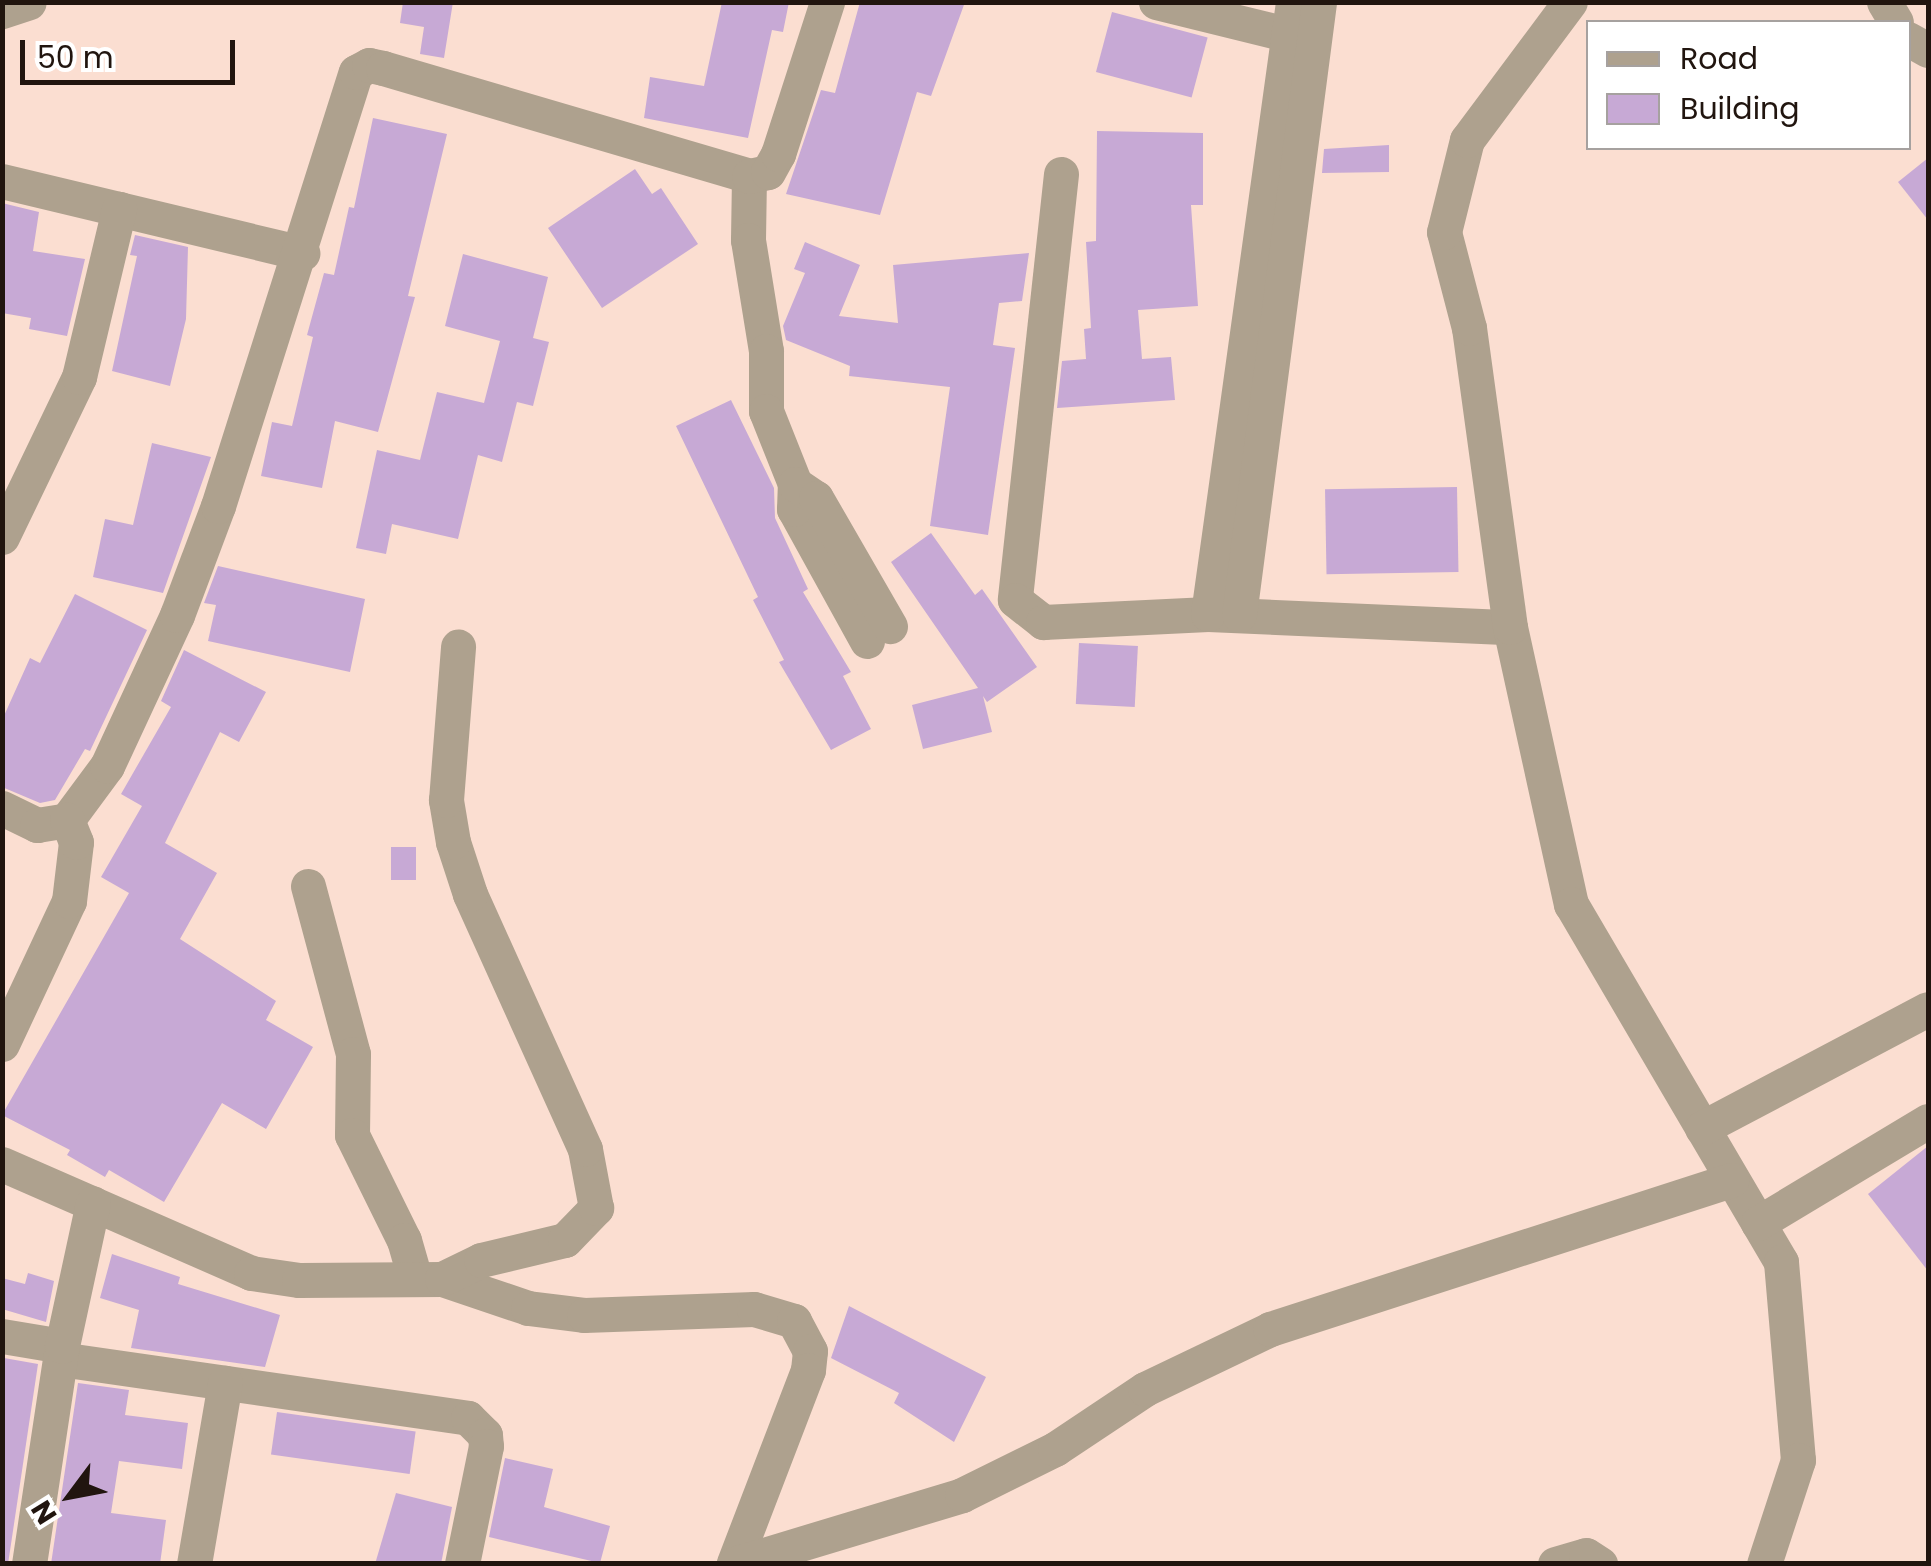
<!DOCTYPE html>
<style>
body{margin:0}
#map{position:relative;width:1931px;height:1566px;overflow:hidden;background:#fbded1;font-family:Poppins,sans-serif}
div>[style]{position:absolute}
.building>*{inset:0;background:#c7a9d5;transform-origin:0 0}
.minor>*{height:35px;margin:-17.5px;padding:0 17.5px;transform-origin:17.5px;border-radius:17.5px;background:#aea18e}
span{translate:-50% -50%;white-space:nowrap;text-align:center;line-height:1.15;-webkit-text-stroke:9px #fff;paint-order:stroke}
.frame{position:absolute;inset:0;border:5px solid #21150f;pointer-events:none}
.legend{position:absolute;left:1586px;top:20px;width:325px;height:130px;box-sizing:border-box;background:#fff;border:2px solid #a6a19f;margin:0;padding:12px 18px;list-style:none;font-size:30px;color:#21150f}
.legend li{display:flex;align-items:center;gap:20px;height:50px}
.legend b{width:50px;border:2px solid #a6a19f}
.north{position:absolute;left:20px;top:1446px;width:100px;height:100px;-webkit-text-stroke:8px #fff;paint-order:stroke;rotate:238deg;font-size:28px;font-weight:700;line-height:40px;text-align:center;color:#21150f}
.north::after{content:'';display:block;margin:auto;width:35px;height:45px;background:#21150f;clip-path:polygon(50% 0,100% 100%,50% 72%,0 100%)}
.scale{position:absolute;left:20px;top:40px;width:215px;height:45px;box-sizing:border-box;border:5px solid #21150f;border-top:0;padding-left:12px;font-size:30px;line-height:35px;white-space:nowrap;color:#21150f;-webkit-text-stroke:8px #fff;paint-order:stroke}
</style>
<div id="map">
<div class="building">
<div style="clip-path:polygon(403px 2px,453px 2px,444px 58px,420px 54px,424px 27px,400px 23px)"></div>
<div style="clip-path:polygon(722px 2px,789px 2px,783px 32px,772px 30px,748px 138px,644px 118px,650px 77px,704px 86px)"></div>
<div style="clip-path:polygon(860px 2px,965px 2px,931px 96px,917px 92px,880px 215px,786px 194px,821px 90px,835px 93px)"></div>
<div style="left:1112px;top:12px;width:99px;height:62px;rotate:15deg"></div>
<div style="clip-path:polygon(373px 118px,447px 134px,408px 296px,415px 297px,378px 432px,335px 421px,322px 488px,261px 476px,272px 422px,292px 426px,313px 337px,307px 335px,324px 273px,334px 275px,349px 207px,354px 208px)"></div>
<div style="clip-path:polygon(1097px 131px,1203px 133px,1203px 205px,1191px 205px,1198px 306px,1138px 310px,1142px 359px,1171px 357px,1175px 400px,1057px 408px,1062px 361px,1086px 359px,1084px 329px,1091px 328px,1086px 242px,1096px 241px)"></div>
<div style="clip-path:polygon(1389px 145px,1389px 172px,1322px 173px,1324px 149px)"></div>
<div style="clip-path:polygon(1928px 158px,1928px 220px,1898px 182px)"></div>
<div style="clip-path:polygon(635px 169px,652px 194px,661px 188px,698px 244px,602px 308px,548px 228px)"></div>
<div style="clip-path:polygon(2px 203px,39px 212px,33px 251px,85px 259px,67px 336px,29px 329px,31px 318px,2px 313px)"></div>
<div style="clip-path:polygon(135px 235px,188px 247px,186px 319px,170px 386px,112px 371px,137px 256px,130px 255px)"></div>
<div style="clip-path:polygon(805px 242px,860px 265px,839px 316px,898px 323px,893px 265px,1029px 253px,1022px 301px,999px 303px,993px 345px,1015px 348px,988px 535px,930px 526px,950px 387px,849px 376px,850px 366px,786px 340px,783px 326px,805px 273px,794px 269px)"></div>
<div style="clip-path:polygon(463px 254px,548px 277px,533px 338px,549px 342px,533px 406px,517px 402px,502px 462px,478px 455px,458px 539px,392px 524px,386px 554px,356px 548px,377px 450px,420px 460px,437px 392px,484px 403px,500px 341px,445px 326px)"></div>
<div style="clip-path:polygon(731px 400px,774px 488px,775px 518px,808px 589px,803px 592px,851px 672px,843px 676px,871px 729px,831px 750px,779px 662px,784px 660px,753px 600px,758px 597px,676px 426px)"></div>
<div style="clip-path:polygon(152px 443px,211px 457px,163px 593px,93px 577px,105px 519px,133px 525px)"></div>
<div style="left:1457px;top:487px;width:85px;height:132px;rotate:89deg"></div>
<div style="clip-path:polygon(931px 533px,975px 595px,982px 589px,1037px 667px,987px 702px,983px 696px,992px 732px,923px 749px,912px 705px,978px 688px,891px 562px)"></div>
<div style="clip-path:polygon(218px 566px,365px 599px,350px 672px,208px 641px,216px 605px,204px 603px)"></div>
<div style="clip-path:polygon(75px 594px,147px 630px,90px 751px,85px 749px,55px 800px,40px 803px,2px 787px,3px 718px,30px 658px,40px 663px)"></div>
<div style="left:1079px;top:643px;width:59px;height:61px;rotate:3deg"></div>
<div style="clip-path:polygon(184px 650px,266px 692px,239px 742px,220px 732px,165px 843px,217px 873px,180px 939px,276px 1001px,266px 1020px,313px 1047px,266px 1129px,222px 1103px,164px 1202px,109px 1170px,105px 1177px,67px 1155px,70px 1150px,2px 1115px,129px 893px,101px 877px,142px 806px,121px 794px,171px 707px,161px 701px)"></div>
<div style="left:391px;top:847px;width:25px;height:33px"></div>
<div style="clip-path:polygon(1928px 1146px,1928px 1271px,1868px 1194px)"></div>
<div style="clip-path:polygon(112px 1254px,180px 1277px,178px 1284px,280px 1315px,265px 1367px,131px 1348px,139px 1310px,100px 1298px)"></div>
<div style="clip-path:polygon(28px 1273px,54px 1281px,46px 1322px,2px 1309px,2px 1278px,25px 1284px)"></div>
<div style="clip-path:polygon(849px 1306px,986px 1377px,954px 1442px,894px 1403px,899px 1393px,831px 1358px)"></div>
<div style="clip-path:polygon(4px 1358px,38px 1364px,8px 1564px,2px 1564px)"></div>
<div style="clip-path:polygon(78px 1383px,129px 1390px,125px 1415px,188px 1423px,182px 1469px,119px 1461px,111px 1513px,166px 1520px,160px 1564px,51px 1564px)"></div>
<div style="left:277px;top:1412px;width:140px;height:43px;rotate:8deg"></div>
<div style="clip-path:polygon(505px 1458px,553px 1469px,544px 1507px,610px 1526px,600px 1563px,489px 1537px)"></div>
<div style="clip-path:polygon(396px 1493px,452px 1507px,441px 1564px,375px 1564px)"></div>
</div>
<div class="minor">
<div style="left:1156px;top:2px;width:160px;rotate:13.8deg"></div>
<div style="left:1884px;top:2px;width:23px;rotate:59deg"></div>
<div style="left:2px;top:11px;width:28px;rotate:-18deg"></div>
<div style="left:1908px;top:39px;width:23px;rotate:29deg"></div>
<div style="left:1061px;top:174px;width:428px;rotate:96.2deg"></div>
<div style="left:1015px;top:600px;width:36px;rotate:38deg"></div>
<div style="left:1043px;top:622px;width:165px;rotate:-2.8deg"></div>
<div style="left:1208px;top:614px;width:302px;rotate:2.5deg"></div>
<div style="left:1510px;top:627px;width:284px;rotate:77.6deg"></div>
<div style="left:1571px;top:904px;width:415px;rotate:59.6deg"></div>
<div style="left:1781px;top:1262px;width:199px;rotate:85.1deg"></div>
<div style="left:1798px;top:1460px;width:109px;rotate:108.1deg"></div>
<div style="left:749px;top:176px;width:64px;rotate:90.9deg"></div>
<div style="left:748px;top:240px;width:112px;rotate:80.8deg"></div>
<div style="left:766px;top:351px;width:60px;rotate:90deg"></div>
<div style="left:766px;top:411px;width:79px;rotate:68.3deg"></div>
<div style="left:2px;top:181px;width:309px;rotate:13.5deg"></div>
<div style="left:2px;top:537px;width:178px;rotate:-64.3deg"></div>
<div style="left:79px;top:377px;width:173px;rotate:-76.6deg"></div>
<div style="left:1208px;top:614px;width:618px;rotate:-82.09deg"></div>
<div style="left:1239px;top:615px;width:618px;rotate:-82.56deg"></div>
<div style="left:1510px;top:627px;width:302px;rotate:-97.8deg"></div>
<div style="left:1469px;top:328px;width:99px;rotate:-104.6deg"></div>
<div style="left:1444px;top:232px;width:95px;rotate:-76deg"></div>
<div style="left:1467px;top:140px;width:172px;rotate:-53.3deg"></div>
<div style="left:867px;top:641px;width:151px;rotate:-118.9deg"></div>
<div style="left:794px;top:509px;width:25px;rotate:-88deg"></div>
<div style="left:795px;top:484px;width:25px;rotate:34deg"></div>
<div style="left:816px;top:498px;width:148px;rotate:60deg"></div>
<div style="left:2px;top:808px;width:39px;rotate:26deg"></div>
<div style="left:37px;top:825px;width:30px;rotate:-9deg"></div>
<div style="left:67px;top:820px;width:67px;rotate:-53.5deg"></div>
<div style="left:107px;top:766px;width:166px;rotate:-65.1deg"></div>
<div style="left:177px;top:615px;width:116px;rotate:-69.4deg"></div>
<div style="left:218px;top:506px;width:455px;rotate:-72.4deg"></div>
<div style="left:356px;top:72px;width:15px;rotate:-28deg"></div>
<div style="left:369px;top:65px;width:14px;rotate:12deg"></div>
<div style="left:383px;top:68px;width:382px;rotate:16.4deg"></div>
<div style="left:749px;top:176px;width:19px;rotate:-12deg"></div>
<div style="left:768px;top:172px;width:21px;rotate:-61deg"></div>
<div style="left:778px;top:154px;width:160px;rotate:-72.1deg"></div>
<div style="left:308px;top:886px;width:174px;rotate:75deg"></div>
<div style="left:353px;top:1054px;width:81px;rotate:90.7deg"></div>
<div style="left:352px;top:1135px;width:117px;rotate:63.7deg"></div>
<div style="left:404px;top:1240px;width:40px;rotate:74deg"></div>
<div style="left:2px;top:1044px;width:158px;rotate:-64.9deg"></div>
<div style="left:69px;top:901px;width:59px;rotate:-83.2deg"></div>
<div style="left:76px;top:842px;width:24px;rotate:-112deg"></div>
<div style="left:1702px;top:1128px;width:255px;rotate:-27.8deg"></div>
<div style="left:2px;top:1164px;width:272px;rotate:23.6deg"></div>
<div style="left:251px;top:1273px;width:49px;rotate:8.3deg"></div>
<div style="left:299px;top:1280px;width:143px;rotate:-0.4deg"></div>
<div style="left:442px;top:1279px;width:91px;rotate:18.6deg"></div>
<div style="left:528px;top:1308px;width:56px;rotate:7.1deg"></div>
<div style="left:584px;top:1315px;width:170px;rotate:-2deg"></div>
<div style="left:754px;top:1309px;width:42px;rotate:16.7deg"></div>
<div style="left:794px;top:1321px;width:34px;rotate:62deg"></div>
<div style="left:810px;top:1351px;width:19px;rotate:96deg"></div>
<div style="left:808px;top:1370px;width:207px;rotate:111deg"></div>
<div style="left:1758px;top:1223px;width:198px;rotate:-31deg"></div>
<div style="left:442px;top:1279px;width:43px;rotate:-26deg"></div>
<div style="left:481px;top:1260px;width:86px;rotate:-13.4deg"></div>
<div style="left:565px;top:1240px;width:45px;rotate:-45.9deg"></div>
<div style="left:596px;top:1208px;width:60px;rotate:-100.6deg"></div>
<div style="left:585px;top:1149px;width:280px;rotate:-114.3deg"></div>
<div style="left:470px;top:894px;width:55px;rotate:-108.1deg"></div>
<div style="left:453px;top:842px;width:43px;rotate:-99.5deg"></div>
<div style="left:446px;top:800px;width:154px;rotate:-85.5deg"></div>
<div style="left:2px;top:1336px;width:61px;rotate:9.5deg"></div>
<div style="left:60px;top:1359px;width:412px;rotate:8.2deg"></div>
<div style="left:468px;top:1418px;width:24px;rotate:45deg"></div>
<div style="left:485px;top:1435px;width:11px;rotate:85deg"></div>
<div style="left:486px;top:1446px;width:120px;rotate:101.5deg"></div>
<div style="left:29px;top:1564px;width:220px;rotate:-81.4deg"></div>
<div style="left:62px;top:1346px;width:146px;rotate:-77.8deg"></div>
<div style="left:194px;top:1564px;width:184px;rotate:-80.3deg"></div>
<div style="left:734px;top:1564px;width:238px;rotate:-16.8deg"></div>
<div style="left:962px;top:1495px;width:104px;rotate:-26.3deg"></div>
<div style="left:1055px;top:1449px;width:108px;rotate:-33.7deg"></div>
<div style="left:1145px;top:1389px;width:139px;rotate:-25.6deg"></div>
<div style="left:1270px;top:1329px;width:485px;rotate:-17.9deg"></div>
<div style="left:1555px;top:1564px;width:32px;rotate:-16deg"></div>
<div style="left:1586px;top:1555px;width:17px;rotate:33deg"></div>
</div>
<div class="frame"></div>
<ul class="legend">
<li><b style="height:12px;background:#aea18e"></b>Road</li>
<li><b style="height:28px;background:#c7a9d5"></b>Building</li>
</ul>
<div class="north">N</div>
<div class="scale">50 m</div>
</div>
